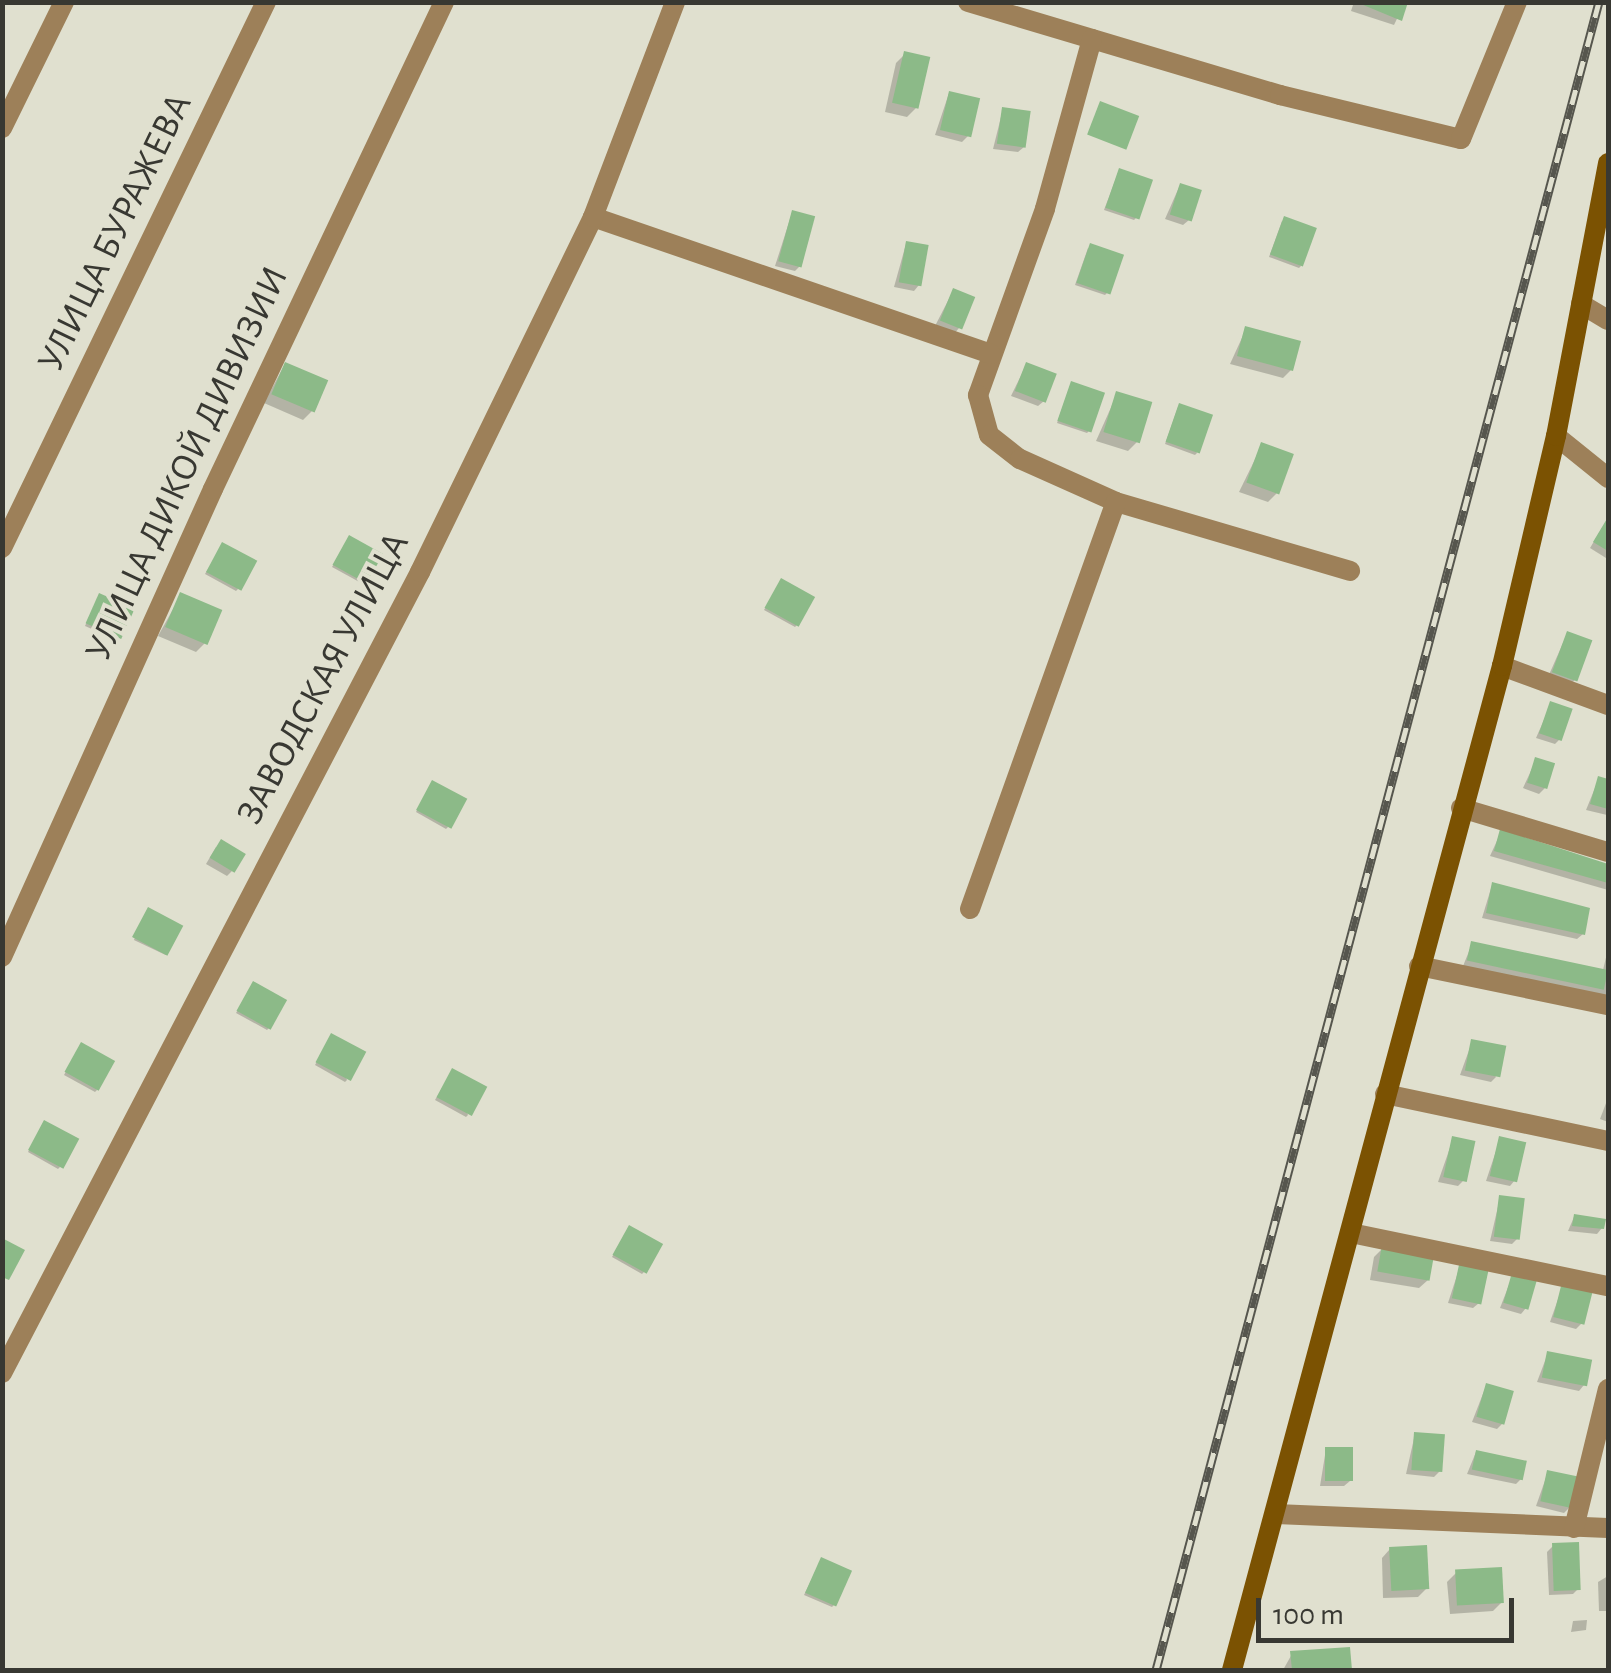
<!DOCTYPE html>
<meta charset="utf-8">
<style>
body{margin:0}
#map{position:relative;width:1611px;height:1673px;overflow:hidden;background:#e0e0cf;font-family:"Alegreya Sans",sans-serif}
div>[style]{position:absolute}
.shadow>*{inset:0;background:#0003;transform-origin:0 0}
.building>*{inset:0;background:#8cba88;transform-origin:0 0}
.street>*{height:20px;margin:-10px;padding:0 10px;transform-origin:10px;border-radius:10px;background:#9d8059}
.secondary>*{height:20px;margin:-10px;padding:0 10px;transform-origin:10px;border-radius:10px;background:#7b5202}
.rail>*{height:9px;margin-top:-4.5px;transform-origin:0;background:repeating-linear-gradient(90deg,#e0e0cf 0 15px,#56564e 0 30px);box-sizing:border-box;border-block:2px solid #56564e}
span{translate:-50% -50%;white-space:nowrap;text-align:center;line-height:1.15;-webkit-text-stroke:8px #e0e0cf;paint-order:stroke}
.street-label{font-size:38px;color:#383832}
.frame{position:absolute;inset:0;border:5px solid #383832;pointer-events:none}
.scale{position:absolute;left:1256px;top:1598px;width:258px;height:45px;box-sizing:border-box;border:5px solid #383832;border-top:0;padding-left:12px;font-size:30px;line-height:35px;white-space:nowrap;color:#383832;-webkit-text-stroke:8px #e0e0cf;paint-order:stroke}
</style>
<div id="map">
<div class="shadow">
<div style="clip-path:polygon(1354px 2px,1405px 2px,1394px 25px,1351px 11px)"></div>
<div style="clip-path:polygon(905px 54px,916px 108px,907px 117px,885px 112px,896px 63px)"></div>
<div style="clip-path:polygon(949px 93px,968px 136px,962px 142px,935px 135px)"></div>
<div style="clip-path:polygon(1003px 109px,1024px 147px,1018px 152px,993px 149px)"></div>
<div style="clip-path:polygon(1118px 173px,1136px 218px,1134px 220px,1104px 210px)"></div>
<div style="clip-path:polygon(1180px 185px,1189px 220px,1183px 225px,1165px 219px)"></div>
<div style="clip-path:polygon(792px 213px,801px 265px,795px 271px,775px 266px)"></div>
<div style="clip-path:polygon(1282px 221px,1301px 266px,1299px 268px,1269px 257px)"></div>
<div style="clip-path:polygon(906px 244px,919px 285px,914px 291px,894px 287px)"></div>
<div style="clip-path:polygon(1088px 248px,1107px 293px,1105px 295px,1075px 285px)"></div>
<div style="clip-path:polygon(953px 291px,959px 328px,954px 334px,935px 326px)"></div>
<div style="clip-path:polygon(1246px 329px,1292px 369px,1283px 378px,1230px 364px)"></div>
<div style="clip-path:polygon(285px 364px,312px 411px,303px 420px,264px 403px)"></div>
<div style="clip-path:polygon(1026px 365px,1044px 401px,1038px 406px,1011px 396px)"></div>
<div style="clip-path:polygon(1070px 386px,1089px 431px,1087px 433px,1057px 423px)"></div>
<div style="clip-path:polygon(1117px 394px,1137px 442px,1128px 451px,1096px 441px)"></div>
<div style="clip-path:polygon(1178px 407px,1197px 453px,1195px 455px,1165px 444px)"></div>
<div style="clip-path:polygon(1262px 445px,1277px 493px,1268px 502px,1239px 492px)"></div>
<div style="clip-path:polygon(1608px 518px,1608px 555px,1606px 558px,1590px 548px)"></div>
<div style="clip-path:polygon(347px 540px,364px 582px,363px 584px,332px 567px)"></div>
<div style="clip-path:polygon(221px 547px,238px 589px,236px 591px,205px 574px)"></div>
<div style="clip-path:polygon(780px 583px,797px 625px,795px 627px,764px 610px)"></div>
<div style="clip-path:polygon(181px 595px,205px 643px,196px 652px,158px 636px)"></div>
<div style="clip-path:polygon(98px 598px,119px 638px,117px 640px,85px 626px)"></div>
<div style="clip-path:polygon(1567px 634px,1575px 680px,1569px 685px,1548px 677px)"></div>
<div style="clip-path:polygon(1551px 704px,1560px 739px,1555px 744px,1536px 738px)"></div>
<div style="clip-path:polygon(1536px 760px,1545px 788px,1539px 794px,1523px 788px)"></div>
<div style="clip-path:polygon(1599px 778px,1608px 781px,1607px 815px,1586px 810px)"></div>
<div style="clip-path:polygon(431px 785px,448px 827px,446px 829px,416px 812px)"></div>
<div style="clip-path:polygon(1501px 832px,1608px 867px,1608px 890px,1490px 856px)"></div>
<div style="clip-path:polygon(216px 847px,232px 871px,227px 876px,206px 864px)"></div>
<div style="clip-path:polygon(1492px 885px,1583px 934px,1577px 939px,1482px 918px)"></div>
<div style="left:147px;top:912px;width:35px;height:31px;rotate:25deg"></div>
<div style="clip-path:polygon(1472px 944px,1603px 970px,1608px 949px,1608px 998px,1463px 966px)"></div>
<div style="clip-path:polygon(251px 986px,269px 1028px,267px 1030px,236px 1013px)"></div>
<div style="clip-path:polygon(330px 1038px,347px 1080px,345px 1082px,315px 1065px)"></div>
<div style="clip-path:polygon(1472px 1042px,1496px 1077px,1491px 1082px,1460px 1075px)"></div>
<div style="clip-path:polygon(79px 1047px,97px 1090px,95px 1092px,64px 1075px)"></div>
<div style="clip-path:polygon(451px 1073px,468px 1115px,466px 1117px,435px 1100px)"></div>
<div style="clip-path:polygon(1608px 1098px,1608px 1122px,1600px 1119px)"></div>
<div style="clip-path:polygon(43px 1125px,60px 1167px,58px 1169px,28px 1152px)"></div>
<div style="clip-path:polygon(1453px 1139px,1463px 1181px,1458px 1186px,1438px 1182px)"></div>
<div style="clip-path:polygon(1500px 1139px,1515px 1180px,1510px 1186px,1486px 1181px)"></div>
<div style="clip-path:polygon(1500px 1198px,1518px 1238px,1512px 1244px,1490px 1241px)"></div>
<div style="clip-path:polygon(1574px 1217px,1602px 1228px,1597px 1234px,1568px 1231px)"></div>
<div style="clip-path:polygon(627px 1230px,644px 1272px,642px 1274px,612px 1257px)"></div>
<div style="clip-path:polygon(1383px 1248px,1428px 1280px,1419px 1288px,1370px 1280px,1374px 1257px)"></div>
<div style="clip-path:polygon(1461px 1263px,1479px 1303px,1473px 1308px,1448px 1303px)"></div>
<div style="clip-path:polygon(1514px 1272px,1526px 1308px,1521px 1314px,1500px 1308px)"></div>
<div style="clip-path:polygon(1563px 1285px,1582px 1323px,1576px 1329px,1550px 1322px)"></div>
<div style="clip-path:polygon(1548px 1353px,1584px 1385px,1579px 1391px,1537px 1382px)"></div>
<div style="clip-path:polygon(1486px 1386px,1503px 1423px,1497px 1429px,1472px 1422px)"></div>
<div style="clip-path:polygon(1415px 1434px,1440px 1471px,1434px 1477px,1406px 1474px)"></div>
<div style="clip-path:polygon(1326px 1449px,1350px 1481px,1344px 1486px,1320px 1486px)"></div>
<div style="clip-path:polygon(1476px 1452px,1521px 1479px,1516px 1484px,1467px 1474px)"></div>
<div style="clip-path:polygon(1548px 1472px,1570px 1507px,1564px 1513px,1536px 1506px)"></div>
<div style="clip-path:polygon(1553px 1546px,1578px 1589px,1573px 1594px,1549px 1595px,1547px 1552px)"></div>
<div style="clip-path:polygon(1390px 1549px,1427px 1588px,1418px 1597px,1383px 1598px,1382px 1558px)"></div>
<div style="clip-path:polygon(820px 1562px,834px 1605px,832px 1607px,804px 1595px)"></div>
<div style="clip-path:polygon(1456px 1573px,1502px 1602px,1493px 1611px,1450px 1614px,1447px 1582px)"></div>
<div style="clip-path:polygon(1608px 1576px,1608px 1611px,1599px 1611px,1598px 1582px)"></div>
<div style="clip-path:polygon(1587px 1620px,1586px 1630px,1571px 1632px,1573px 1621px)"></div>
<div style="clip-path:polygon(1348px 1650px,1349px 1670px,1283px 1670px,1292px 1654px)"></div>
</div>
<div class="building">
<div style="clip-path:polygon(1356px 2px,1408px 2px,1402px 21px)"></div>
<div style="left:904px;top:51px;width:27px;height:53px;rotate:13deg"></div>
<div style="left:949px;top:91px;width:32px;height:40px;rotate:13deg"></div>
<div style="left:1100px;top:101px;width:42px;height:36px;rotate:21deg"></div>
<div style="left:1002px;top:107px;width:29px;height:37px;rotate:8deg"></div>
<div style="left:1119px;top:168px;width:36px;height:42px;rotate:19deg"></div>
<div style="left:1180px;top:183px;width:23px;height:33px;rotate:18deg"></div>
<div style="left:792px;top:210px;width:24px;height:53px;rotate:15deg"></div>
<div style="left:1284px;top:216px;width:35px;height:41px;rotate:20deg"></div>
<div style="left:906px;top:241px;width:23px;height:42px;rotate:10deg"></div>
<div style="left:1090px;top:243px;width:36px;height:42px;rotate:19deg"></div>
<div style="left:953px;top:288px;width:24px;height:35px;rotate:22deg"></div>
<div style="left:1245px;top:326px;width:58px;height:31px;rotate:15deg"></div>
<div style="left:285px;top:362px;width:47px;height:35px;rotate:23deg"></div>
<div style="left:1026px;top:362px;width:33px;height:31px;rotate:21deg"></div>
<div style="left:1071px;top:381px;width:36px;height:42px;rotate:19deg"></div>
<div style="left:1116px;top:391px;width:38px;height:43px;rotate:17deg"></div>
<div style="left:1179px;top:403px;width:36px;height:41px;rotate:19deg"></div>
<div style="left:1261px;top:442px;width:35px;height:43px;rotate:20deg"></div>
<div style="clip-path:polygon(1608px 517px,1608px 551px,1593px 542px)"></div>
<div style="left:349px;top:535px;width:39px;height:34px;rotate:29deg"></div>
<div style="left:222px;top:542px;width:40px;height:34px;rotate:28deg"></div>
<div style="left:781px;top:578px;width:39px;height:34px;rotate:29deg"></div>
<div style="left:180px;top:592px;width:46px;height:38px;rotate:23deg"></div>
<div style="left:99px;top:593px;width:39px;height:33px;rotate:24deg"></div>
<div style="left:1567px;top:631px;width:27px;height:44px;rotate:20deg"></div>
<div style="left:1550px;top:701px;width:24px;height:34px;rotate:19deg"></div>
<div style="left:1535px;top:757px;width:21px;height:27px;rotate:17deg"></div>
<div style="clip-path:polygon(1598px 776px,1608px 779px,1608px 809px,1590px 804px)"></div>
<div style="left:432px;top:780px;width:40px;height:34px;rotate:28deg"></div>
<div style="clip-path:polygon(1500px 829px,1608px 864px,1608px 883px,1494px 851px)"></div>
<div style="left:221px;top:839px;width:29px;height:22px;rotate:31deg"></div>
<div style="clip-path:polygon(1492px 882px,1590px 908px,1585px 935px,1486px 913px)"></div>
<div style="left:148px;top:907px;width:40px;height:34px;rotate:28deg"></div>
<div style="left:1471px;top:941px;width:140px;height:20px;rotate:12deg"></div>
<div style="left:253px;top:981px;width:39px;height:34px;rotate:29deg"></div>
<div style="left:331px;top:1033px;width:40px;height:33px;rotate:28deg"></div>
<div style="left:1471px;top:1039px;width:36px;height:32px;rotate:11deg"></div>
<div style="left:81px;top:1042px;width:39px;height:34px;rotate:29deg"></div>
<div style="left:452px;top:1068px;width:40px;height:33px;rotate:28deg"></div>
<div style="left:44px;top:1120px;width:40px;height:34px;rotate:28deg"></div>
<div style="left:1452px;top:1136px;width:24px;height:42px;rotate:12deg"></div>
<div style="left:1499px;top:1136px;width:28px;height:41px;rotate:13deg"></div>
<div style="left:1499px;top:1195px;width:26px;height:42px;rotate:7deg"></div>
<div style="clip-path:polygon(1574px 1214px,1606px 1219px,1604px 1229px,1572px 1226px)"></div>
<div style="left:629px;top:1225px;width:39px;height:34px;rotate:29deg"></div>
<div style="clip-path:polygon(2px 1238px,25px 1250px,9px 1280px,2px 1277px)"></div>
<div style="left:1382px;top:1245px;width:53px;height:27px;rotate:10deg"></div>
<div style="left:1460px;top:1260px;width:30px;height:39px;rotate:12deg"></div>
<div style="left:1513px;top:1269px;width:26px;height:35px;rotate:16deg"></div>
<div style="left:1562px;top:1282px;width:32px;height:36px;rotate:14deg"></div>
<div style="left:1547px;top:1351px;width:46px;height:27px;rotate:11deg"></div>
<div style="left:1486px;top:1383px;width:29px;height:35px;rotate:16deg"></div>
<div style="left:1414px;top:1432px;width:31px;height:38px;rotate:4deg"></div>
<div style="left:1325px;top:1447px;width:28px;height:34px"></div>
<div style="left:1476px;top:1450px;width:52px;height:20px;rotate:12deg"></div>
<div style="left:1547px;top:1470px;width:33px;height:32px;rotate:12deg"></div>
<div style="left:1579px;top:1542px;width:48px;height:27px;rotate:88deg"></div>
<div style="left:1427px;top:1545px;width:44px;height:38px;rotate:87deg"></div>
<div style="left:821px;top:1557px;width:34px;height:39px;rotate:24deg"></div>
<div style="left:1502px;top:1567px;width:36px;height:47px;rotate:87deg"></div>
<div style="clip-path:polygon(1350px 1647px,1352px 1670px,1292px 1670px,1290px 1651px)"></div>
</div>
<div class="street">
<div style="left:968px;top:2px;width:326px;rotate:16.6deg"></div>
<div style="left:1280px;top:95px;width:186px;rotate:13.7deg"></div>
<div style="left:1461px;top:139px;width:148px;rotate:-67.8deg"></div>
<div style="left:1092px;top:39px;width:176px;rotate:105.5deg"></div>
<div style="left:1045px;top:209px;width:198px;rotate:109.8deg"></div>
<div style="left:978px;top:395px;width:41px;rotate:74.6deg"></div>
<div style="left:989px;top:435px;width:39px;rotate:38deg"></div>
<div style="left:1020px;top:459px;width:105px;rotate:24.1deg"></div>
<div style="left:1116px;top:502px;width:244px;rotate:16.4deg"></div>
<div style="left:2px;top:128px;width:140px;rotate:-63.8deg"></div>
<div style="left:593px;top:217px;width:421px;rotate:19deg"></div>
<div style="left:1581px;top:304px;width:31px;rotate:31deg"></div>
<div style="left:1556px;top:436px;width:67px;rotate:38.9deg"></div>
<div style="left:2px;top:548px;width:606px;rotate:-64.2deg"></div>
<div style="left:1502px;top:666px;width:113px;rotate:20.2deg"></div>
<div style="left:1461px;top:808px;width:153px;rotate:16.7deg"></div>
<div style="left:970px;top:909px;width:432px;rotate:-70.3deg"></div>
<div style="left:2px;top:957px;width:513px;rotate:-65.73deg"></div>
<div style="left:213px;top:489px;width:539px;rotate:-64.62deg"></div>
<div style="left:1419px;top:966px;width:193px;rotate:11.7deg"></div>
<div style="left:1385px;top:1094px;width:228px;rotate:11.9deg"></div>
<div style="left:1351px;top:1233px;width:262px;rotate:11.7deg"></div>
<div style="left:2px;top:1373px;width:904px;rotate:-62.44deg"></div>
<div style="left:420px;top:572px;width:395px;rotate:-64deg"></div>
<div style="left:593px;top:217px;width:230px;rotate:-69.1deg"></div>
<div style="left:1276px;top:1514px;width:332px;rotate:2.4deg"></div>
<div style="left:1574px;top:1528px;width:143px;rotate:-76.3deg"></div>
</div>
<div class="secondary">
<div style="left:1232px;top:1670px;width:1040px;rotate:-74.95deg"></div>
<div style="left:1502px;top:666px;width:236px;rotate:-76.8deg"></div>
<div style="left:1556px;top:436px;width:278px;rotate:-79.2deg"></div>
</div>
<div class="rail">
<div style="left:1156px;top:1670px;width:1726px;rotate:-75.13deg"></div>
</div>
<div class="street-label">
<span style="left:116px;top:233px;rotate:-64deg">УЛИЦА БУРАЖЕВА</span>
<span style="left:188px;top:464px;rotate:-65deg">УЛИЦА ДИКОЙ ДИВИЗИИ</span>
<span style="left:324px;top:679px;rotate:-62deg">ЗАВОДСКАЯ УЛИЦА</span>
</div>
<div class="frame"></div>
<div class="scale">100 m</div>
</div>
